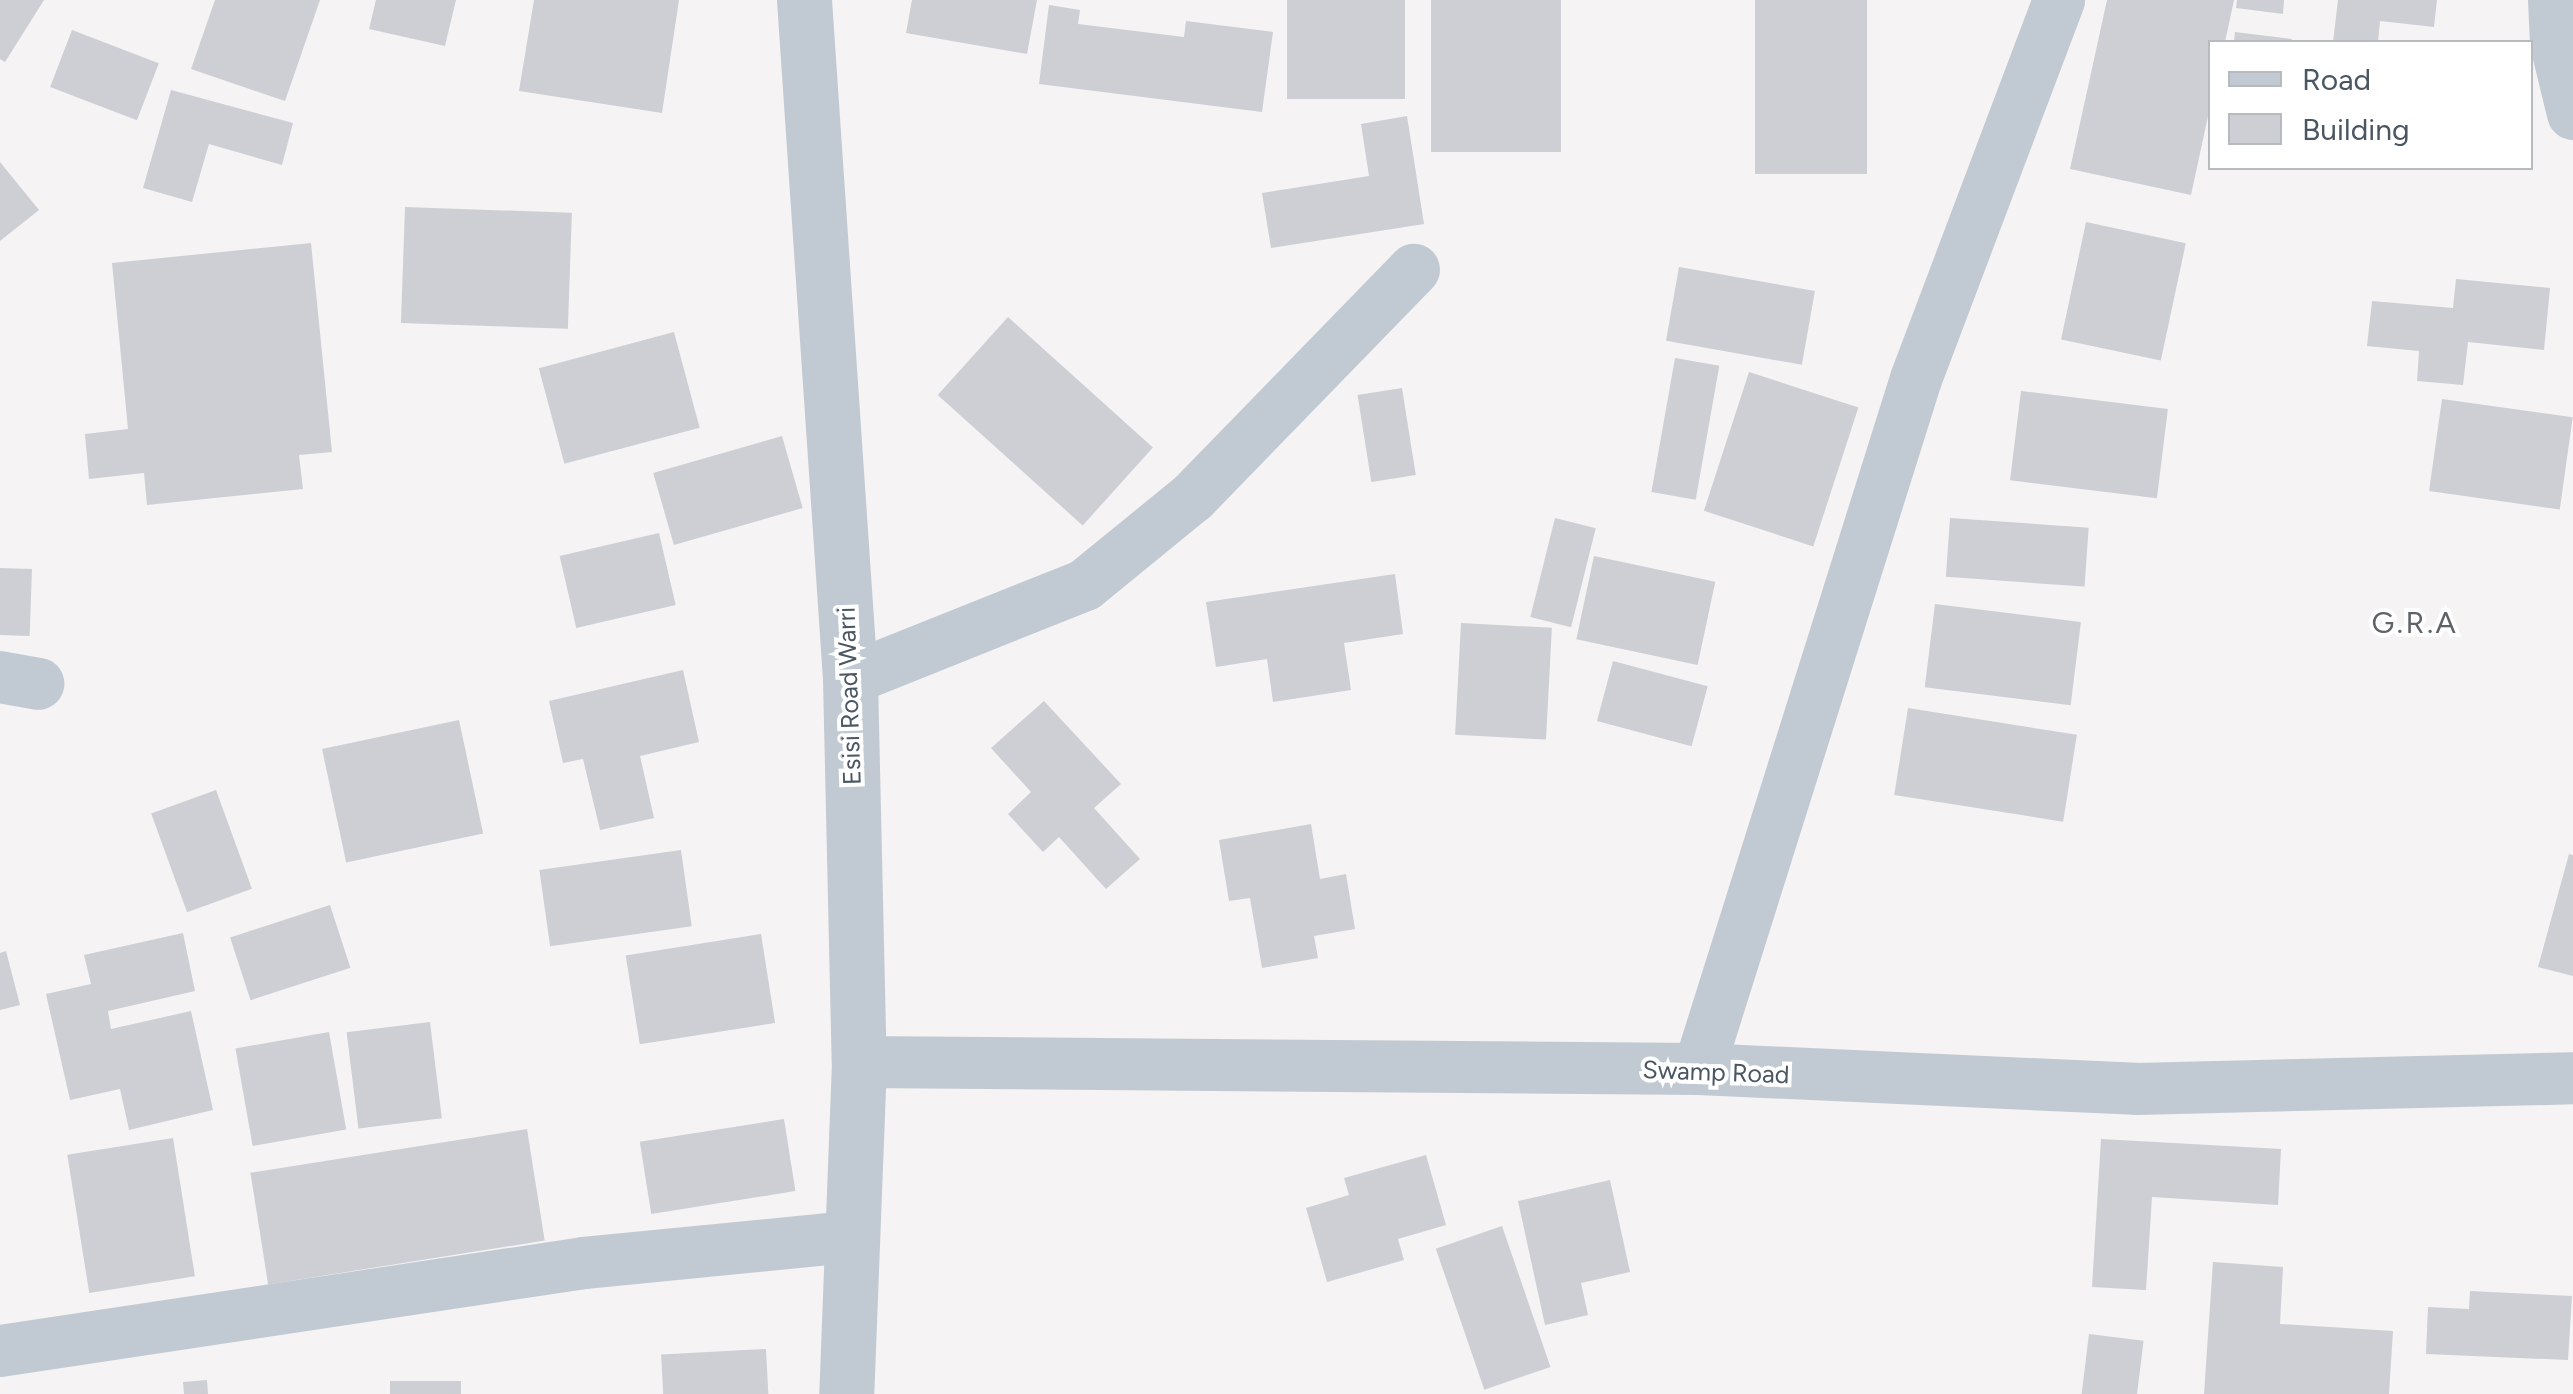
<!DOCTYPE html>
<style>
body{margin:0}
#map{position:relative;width:2573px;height:1394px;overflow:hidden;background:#f5f3f3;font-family:Figtree,sans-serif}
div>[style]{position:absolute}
.building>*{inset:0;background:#cdcfd5;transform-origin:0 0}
.minor>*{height:52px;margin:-26px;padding:0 26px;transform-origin:26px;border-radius:26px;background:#c1cad2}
.tertiary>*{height:55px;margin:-27.5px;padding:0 27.5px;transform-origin:27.5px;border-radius:27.5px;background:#c1cad2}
span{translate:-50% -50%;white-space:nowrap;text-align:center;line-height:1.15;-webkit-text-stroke:8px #fff;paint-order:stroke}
.street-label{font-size:25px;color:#4a5661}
.quarter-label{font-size:30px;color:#5f6368;letter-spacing:2.5px}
.legend{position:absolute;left:2208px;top:40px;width:325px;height:130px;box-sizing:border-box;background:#fff;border:2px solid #b7bbc0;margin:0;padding:12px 18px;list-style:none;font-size:30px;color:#4a5661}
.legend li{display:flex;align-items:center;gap:20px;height:50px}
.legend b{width:50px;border:2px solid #b7bbc0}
</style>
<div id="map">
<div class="building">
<div style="clip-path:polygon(0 0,44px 0,5px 62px,0 59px)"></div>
<div style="clip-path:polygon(215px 0,320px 0,285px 101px,191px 69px)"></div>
<div style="clip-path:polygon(376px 0,456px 0,445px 46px,369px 29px)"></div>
<div style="clip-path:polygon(534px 0,679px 0,662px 113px,519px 91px)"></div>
<div style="clip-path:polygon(912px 0,1037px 0,1027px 54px,906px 33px)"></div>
<div style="left:1287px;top:0;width:118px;height:99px"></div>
<div style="left:1431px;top:0;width:130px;height:152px"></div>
<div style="left:1755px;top:0;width:112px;height:174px"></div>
<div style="clip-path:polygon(2107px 0,2234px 0,2225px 42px,2210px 42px,2210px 107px,2191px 195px,2070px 169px)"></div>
<div style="clip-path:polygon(2237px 0,2284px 0,2283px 14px,2236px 8px)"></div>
<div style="clip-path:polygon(2338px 0,2437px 0,2434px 27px,2380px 21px,2378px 42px,2333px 42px)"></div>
<div style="clip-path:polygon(1049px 5px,1080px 10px,1078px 24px,1184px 37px,1186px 21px,1273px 32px,1262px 112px,1039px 84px)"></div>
<div style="left:72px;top:30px;width:93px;height:61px;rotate:21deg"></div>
<div style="clip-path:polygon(2235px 32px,2292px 39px,2291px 42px,2234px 42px)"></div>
<div style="clip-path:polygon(171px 90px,293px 123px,282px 165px,209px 144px,192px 202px,143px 188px)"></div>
<div style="clip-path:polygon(1407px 116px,1424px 224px,1271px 248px,1262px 193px,1369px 176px,1361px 124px)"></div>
<div style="clip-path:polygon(0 162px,39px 210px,0 241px)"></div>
<div style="left:405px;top:207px;width:167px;height:116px;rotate:2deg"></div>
<div style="left:2086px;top:222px;width:102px;height:120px;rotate:12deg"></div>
<div style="clip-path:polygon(311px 243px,332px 452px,299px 455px,303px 489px,147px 505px,144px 473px,89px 479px,85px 434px,128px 429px,112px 263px)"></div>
<div style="left:1679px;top:267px;width:138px;height:75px;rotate:10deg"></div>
<div style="clip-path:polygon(2456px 279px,2550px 288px,2544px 350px,2468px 342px,2463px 385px,2417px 381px,2419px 351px,2367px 346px,2372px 301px,2453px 308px)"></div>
<div style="left:1008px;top:317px;width:195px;height:105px;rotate:42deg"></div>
<div style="left:674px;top:332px;width:99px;height:140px;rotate:75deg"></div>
<div style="left:1675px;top:358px;width:45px;height:136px;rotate:10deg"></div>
<div style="left:1749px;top:372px;width:115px;height:146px;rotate:18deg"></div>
<div style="left:1402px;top:388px;width:88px;height:45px;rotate:81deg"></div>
<div style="left:2021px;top:391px;width:148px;height:90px;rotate:7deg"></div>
<div style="left:2442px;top:399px;width:132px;height:93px;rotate:8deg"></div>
<div style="left:782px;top:436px;width:75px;height:134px;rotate:74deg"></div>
<div style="left:1555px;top:518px;width:42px;height:102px;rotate:14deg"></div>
<div style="left:1950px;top:518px;width:139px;height:59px;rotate:4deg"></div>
<div style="left:659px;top:533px;width:74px;height:102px;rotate:77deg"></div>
<div style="left:1594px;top:556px;width:124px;height:85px;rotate:12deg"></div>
<div style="left:0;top:568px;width:32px;height:67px;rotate:2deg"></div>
<div style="clip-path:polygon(1395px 574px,1403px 634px,1344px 643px,1351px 690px,1273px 702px,1267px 659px,1216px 667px,1206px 602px)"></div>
<div style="left:1935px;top:604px;width:147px;height:84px;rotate:7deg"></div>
<div style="left:1461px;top:623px;width:91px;height:112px;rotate:3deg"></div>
<div style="left:1613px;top:661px;width:98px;height:62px;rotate:15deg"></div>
<div style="clip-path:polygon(683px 670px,699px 742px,640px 756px,654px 818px,600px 830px,583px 759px,563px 763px,549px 701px)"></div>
<div style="clip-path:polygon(1044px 701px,1121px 784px,1094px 808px,1140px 859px,1106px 889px,1059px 837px,1043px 852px,1008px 814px,1031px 792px,991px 748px)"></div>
<div style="left:1908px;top:708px;width:171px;height:88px;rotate:9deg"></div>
<div style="left:459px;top:720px;width:116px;height:140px;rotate:78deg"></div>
<div style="left:216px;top:790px;width:105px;height:69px;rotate:70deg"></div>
<div style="clip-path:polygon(1311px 824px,1320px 879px,1346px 874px,1355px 929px,1314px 936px,1318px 958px,1262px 968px,1250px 898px,1229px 901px,1219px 840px)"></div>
<div style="left:681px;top:850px;width:77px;height:143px;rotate:82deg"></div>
<div style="clip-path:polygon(2569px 854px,2573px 855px,2573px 976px,2538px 967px)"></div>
<div style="left:330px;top:905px;width:66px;height:105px;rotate:72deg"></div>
<div style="clip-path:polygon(183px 933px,195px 991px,108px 1011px,111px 1029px,191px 1011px,213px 1110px,129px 1130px,120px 1089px,70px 1100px,46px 994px,91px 984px,84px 955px)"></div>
<div style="left:761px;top:934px;width:90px;height:137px;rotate:81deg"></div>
<div style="clip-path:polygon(6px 951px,20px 1005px,0 1010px,0 953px)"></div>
<div style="left:430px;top:1022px;width:97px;height:84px;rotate:83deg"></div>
<div style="left:329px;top:1032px;width:99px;height:95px;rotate:80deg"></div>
<div style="left:784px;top:1119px;width:73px;height:146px;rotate:81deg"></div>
<div style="left:527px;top:1129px;width:113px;height:280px;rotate:81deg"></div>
<div style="left:173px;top:1138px;width:140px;height:107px;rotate:81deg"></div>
<div style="clip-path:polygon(2101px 1139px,2281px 1149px,2278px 1205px,2152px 1197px,2146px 1290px,2092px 1287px)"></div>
<div style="clip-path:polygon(1426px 1155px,1446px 1225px,1398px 1239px,1404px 1260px,1327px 1282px,1306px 1208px,1349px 1195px,1344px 1178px)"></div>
<div style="clip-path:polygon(1610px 1180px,1630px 1272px,1581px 1283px,1588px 1315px,1545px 1325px,1518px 1201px)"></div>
<div style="left:1502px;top:1226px;width:149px;height:70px;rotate:71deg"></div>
<div style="clip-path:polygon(2213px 1262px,2283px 1267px,2280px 1324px,2393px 1331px,2389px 1394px,2204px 1394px)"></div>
<div style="clip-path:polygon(2470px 1291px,2572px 1296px,2568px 1360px,2426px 1354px,2428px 1307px,2469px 1309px)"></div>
<div style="left:2089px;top:1334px;width:55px;height:61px;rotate:7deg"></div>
<div style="left:766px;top:1349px;width:45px;height:105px;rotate:87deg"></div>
<div style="clip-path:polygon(207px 1380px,208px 1394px,184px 1394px,183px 1382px)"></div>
<div style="left:390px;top:1381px;width:71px;height:13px"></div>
</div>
<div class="minor">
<div style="left:2554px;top:0;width:44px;rotate:87.4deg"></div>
<div style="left:2556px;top:44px;width:72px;rotate:76.3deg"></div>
<div style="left:0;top:677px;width:39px;rotate:10deg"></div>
<div style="left:850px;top:679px;width:253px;rotate:-21.8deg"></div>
<div style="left:1085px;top:585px;width:139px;rotate:-39.2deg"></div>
<div style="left:1193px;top:497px;width:317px;rotate:-45.8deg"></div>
<div style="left:859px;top:1062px;width:840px;rotate:0.48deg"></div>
<div style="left:1699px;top:1069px;width:437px;rotate:2.6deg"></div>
<div style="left:2136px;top:1089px;width:437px;rotate:-1.4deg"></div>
<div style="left:1699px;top:1069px;width:723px;rotate:-72.54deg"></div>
<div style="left:1916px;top:379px;width:405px;rotate:-69.3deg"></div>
<div style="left:0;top:1351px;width:591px;rotate:-8.57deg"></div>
<div style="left:584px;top:1263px;width:267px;rotate:-5.6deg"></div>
</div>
<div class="tertiary">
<div style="left:804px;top:0;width:681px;rotate:86.12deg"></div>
<div style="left:850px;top:679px;width:383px;rotate:88.7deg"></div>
<div style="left:859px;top:1062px;width:332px;rotate:92.2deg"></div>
</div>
<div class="street-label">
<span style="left:849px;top:696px;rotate:-92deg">Esisi Road Warri</span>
<span style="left:1716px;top:1072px;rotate:2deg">Swamp Road</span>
</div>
<div class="quarter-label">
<span style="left:2415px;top:623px">G.R.A</span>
</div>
<ul class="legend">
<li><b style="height:12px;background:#c1cad2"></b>Road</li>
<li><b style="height:28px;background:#cdcfd5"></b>Building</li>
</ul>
</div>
